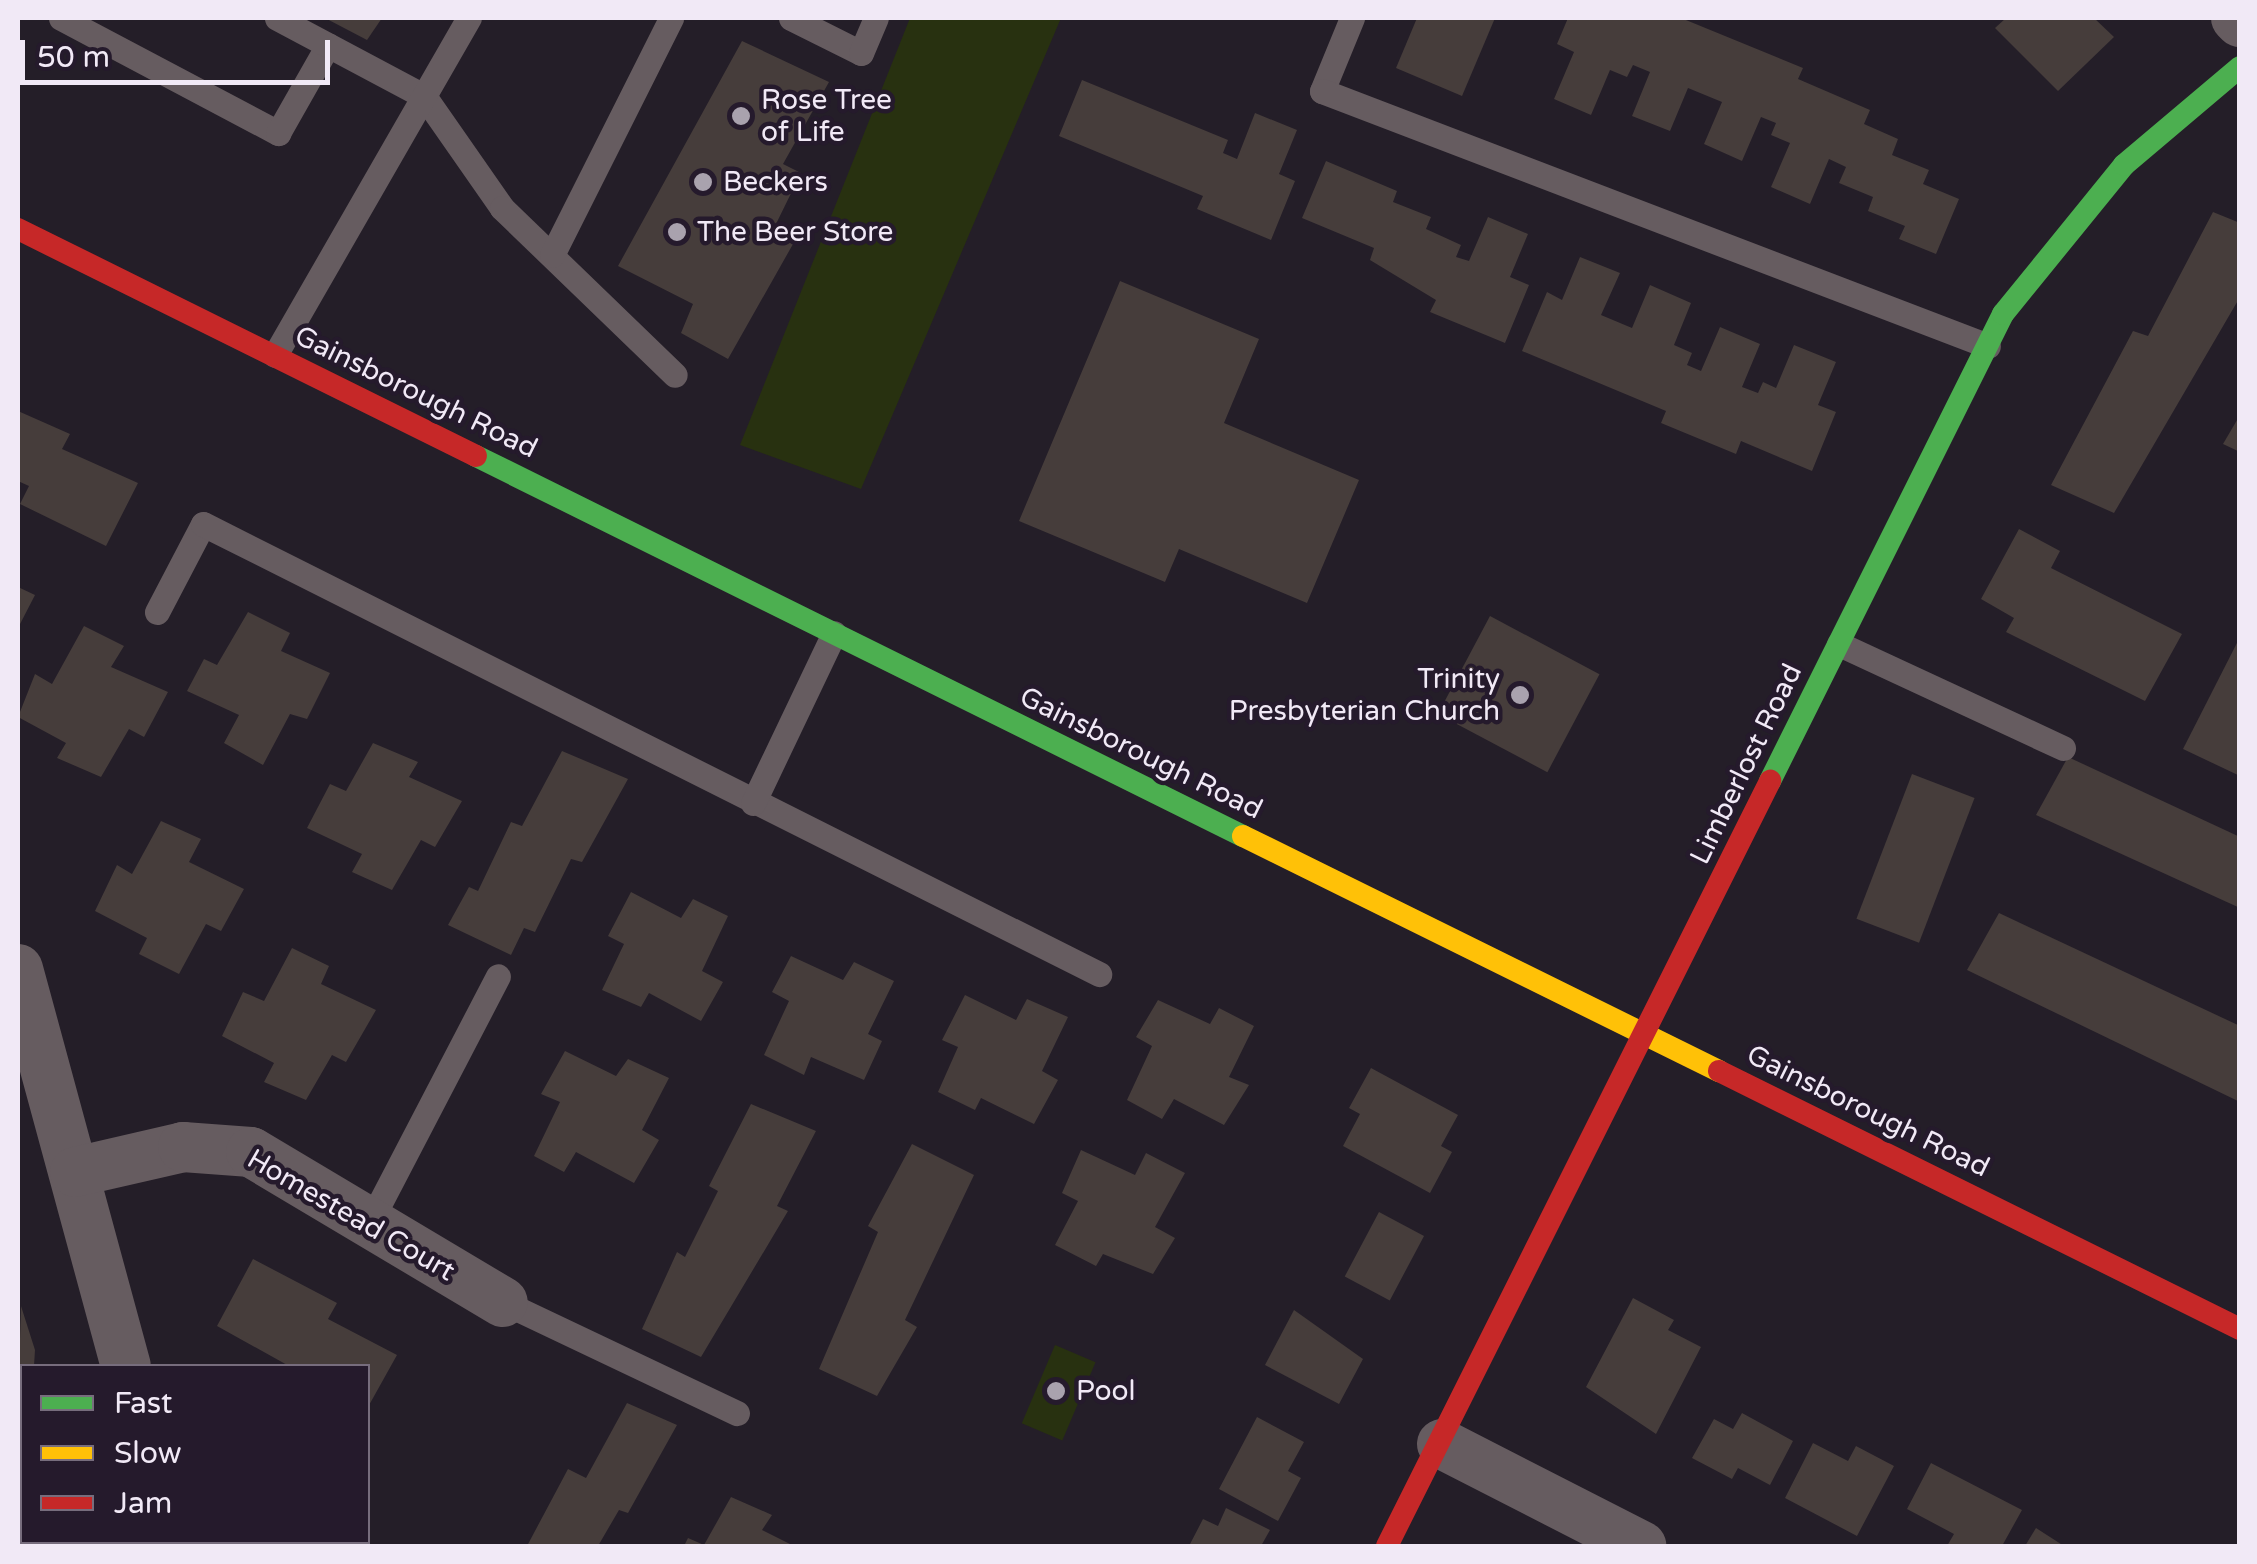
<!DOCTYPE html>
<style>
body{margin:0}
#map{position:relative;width:2257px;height:1564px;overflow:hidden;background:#241e28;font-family:"Varela Round",sans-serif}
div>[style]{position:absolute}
.green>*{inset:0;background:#283110;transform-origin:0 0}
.building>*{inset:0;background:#463d3b;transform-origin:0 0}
.lane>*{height:25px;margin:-12.5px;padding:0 12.5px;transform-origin:12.5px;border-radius:12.5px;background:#665c60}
.street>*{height:50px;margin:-25px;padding:0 25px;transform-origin:25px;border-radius:25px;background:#665c60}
.fast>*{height:22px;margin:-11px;padding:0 11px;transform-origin:11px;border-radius:11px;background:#4caf50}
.slow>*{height:22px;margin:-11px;padding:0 11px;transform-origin:11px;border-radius:11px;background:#ffc107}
.jam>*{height:22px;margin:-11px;padding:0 11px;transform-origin:11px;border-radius:11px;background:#c62828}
.dots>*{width:28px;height:28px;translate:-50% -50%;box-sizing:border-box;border:5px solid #251a2c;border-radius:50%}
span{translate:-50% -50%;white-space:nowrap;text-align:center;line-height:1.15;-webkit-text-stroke:9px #251a2c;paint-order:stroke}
.poi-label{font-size:28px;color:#f1e9f6}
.left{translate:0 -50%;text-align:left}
.right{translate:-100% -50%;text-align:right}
.street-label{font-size:28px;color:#f1e9f6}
.frame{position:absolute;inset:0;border:20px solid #f1e9f6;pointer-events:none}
.legend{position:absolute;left:20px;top:1364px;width:350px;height:180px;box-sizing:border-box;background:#251a2c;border:2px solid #776d7d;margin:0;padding:12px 18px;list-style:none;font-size:30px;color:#f1e9f6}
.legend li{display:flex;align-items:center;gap:20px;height:50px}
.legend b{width:50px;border:2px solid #776d7d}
.scale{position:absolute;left:20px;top:40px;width:310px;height:45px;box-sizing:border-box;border:5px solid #f1e9f6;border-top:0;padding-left:12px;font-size:30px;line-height:35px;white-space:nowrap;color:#f1e9f6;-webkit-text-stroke:8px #251a2c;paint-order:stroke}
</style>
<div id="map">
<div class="green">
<div style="clip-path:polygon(910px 18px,1061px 18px,861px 489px,740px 445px)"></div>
<div style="left:1055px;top:1345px;width:44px;height:85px;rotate:23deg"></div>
</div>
<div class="building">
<div style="clip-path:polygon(325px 18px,382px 18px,367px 40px)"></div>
<div style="clip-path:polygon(1417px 18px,1495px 18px,1462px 96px,1396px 68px)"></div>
<div style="clip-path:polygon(1568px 18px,1681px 18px,1803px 68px,1798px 79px,1870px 110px,1864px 124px,1898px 139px,1892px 155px,1929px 170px,1923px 184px,1959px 199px,1936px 254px,1899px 239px,1905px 226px,1868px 211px,1873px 197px,1839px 183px,1846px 167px,1829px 159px,1810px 204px,1771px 187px,1790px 143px,1771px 135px,1776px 123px,1761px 117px,1742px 161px,1704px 144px,1722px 102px,1688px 88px,1670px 131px,1632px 116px,1650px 72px,1633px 65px,1627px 77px,1610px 70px,1591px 115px,1554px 99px,1574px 52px,1557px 44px)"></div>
<div style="clip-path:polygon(2006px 18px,2094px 18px,2114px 37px,2058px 91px,1995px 28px)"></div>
<div style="clip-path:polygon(742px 41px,829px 82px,783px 164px,801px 173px,775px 226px,797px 237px,728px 359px,681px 333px,693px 304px,618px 266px)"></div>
<div style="clip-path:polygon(1082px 80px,1228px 140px,1223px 153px,1237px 159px,1255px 113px,1297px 130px,1279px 174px,1295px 181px,1271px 240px,1197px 209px,1203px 196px,1059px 136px)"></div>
<div style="clip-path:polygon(1326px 161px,1397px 191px,1393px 202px,1431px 217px,1426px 229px,1461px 245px,1456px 257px,1469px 261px,1488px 217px,1528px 234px,1510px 277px,1529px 285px,1505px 343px,1430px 312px,1436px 300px,1370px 260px,1374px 248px,1302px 218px)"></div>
<div style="clip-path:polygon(2213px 212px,2240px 223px,2240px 297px,2114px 513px,2051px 485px,2133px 331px,2148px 336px)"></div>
<div style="clip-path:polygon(1580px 257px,1620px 273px,1601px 315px,1632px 328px,1650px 285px,1691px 303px,1674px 345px,1692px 353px,1687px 365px,1701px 371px,1720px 327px,1760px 344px,1742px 387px,1758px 393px,1763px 382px,1776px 388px,1794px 345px,1836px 362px,1818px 405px,1836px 412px,1812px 471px,1741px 441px,1736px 454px,1661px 423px,1666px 411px,1522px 351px,1547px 292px,1562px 300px)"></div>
<div style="clip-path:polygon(1120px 281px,1259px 339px,1224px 423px,1359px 480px,1307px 603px,1179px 549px,1165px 582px,1019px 521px)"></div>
<div style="clip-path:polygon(18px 411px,70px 434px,62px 449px,138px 483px,106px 546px,20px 504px,29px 486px,18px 481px)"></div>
<div style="clip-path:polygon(2240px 415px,2240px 452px,2223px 444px)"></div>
<div style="clip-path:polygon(2019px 529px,2060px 551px,2051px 568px,2182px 634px,2145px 701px,2006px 632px,2014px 618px,1981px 599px)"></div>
<div style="clip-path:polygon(18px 587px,35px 595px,18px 628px)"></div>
<div style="clip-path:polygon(248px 612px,290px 633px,281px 651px,330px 673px,307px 719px,290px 714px,263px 765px,224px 743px,239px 715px,187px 691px,204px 659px,217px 665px)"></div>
<div style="left:1490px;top:616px;width:124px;height:111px;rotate:28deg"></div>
<div style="clip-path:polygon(84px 626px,124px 646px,111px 667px,168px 692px,144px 737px,129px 729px,101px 777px,57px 758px,66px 743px,18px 717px,35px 674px,52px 684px)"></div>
<div style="clip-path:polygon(2240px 637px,2240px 776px,2183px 749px)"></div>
<div style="clip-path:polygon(373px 743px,418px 762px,409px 777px,462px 801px,435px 847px,421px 840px,392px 890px,352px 872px,362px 854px,307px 828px,330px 784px,346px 791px)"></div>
<div style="clip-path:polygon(562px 751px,628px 779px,582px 862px,571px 859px,535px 932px,524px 928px,511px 955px,448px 925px,469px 887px,478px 891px,511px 822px,522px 826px)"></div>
<div style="clip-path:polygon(2068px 757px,2240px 837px,2240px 908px,2036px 815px)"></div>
<div style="left:1912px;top:774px;width:67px;height:155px;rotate:21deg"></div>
<div style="clip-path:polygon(161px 821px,201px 839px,189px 862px,244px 889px,221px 931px,206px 924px,179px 974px,139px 954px,147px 938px,95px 911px,117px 865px,132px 874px)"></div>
<div style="clip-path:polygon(631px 892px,681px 918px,693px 899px,728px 916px,702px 971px,723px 982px,701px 1021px,649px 993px,641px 1007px,602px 990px,624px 944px,608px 936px)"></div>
<div style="clip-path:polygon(1999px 913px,2240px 1026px,2240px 1102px,1967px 970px)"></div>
<div style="clip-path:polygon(292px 948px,329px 966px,321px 984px,376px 1010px,346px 1062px,332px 1055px,306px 1100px,264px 1082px,274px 1063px,222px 1036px,243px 992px,264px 1001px)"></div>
<div style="clip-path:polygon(791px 956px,843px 980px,854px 962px,894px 981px,868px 1034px,882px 1041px,864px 1080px,811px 1057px,804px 1075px,764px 1055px,789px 1001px,772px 992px)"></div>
<div style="clip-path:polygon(965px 995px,1016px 1020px,1027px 999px,1068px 1017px,1042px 1071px,1058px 1080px,1034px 1124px,981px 1098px,975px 1110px,938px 1092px,958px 1047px,942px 1040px)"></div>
<div style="clip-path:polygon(1158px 1000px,1210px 1024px,1219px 1008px,1254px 1026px,1229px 1077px,1249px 1085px,1224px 1125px,1174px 1099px,1162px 1119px,1127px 1100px,1152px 1046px,1136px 1037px)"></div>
<div style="clip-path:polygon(565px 1051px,616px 1076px,628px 1059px,669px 1078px,642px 1130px,659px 1140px,634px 1183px,576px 1152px,564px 1172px,534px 1156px,560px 1102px,541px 1094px)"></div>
<div style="clip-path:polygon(1371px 1068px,1458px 1115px,1441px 1146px,1452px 1152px,1430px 1193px,1343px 1146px,1360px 1114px,1349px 1108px)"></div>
<div style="clip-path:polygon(751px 1104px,816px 1131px,777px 1206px,788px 1211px,701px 1357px,642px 1329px,677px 1252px,685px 1257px,718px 1191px,709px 1186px)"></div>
<div style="clip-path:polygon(912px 1144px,974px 1175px,905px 1320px,917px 1327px,877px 1396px,819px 1369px,878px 1232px,868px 1226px)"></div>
<div style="clip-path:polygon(1081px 1150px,1135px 1175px,1146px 1153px,1185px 1173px,1155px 1227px,1175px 1238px,1153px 1274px,1103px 1254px,1096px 1266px,1055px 1245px,1078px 1201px,1062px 1193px)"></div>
<div style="left:1379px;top:1212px;width:51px;height:73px;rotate:28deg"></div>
<div style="clip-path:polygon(253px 1259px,337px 1303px,328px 1319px,397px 1355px,368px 1407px,368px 1366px,289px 1366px,217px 1326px)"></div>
<div style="clip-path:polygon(1633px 1298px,1674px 1320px,1668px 1330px,1701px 1347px,1656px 1434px,1586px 1387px)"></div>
<div style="clip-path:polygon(21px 1306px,35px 1350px,34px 1366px,22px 1366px,18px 1405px)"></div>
<div style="clip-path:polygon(1294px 1310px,1363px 1359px,1339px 1404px,1265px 1365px)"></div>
<div style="clip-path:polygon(627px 1403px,677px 1425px,628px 1513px,619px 1510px,598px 1546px,527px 1546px,568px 1469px,586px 1478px)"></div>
<div style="clip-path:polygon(1742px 1413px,1793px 1441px,1770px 1485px,1738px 1468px,1732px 1479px,1692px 1458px,1714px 1419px,1733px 1429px)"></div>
<div style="clip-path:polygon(1257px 1417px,1304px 1442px,1288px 1471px,1301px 1478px,1278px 1521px,1219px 1489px)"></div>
<div style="clip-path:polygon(1813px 1443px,1848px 1461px,1856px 1446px,1894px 1466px,1857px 1536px,1785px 1498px)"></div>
<div style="clip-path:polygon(1931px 1463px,2022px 1510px,2002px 1546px,1947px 1546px,1954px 1534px,1907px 1509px)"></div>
<div style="clip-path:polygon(731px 1497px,772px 1515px,762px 1530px,794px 1546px,684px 1546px,688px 1538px,704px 1545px)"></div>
<div style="clip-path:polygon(1226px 1508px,1270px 1530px,1261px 1546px,1189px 1546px,1203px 1519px,1218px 1526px)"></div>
<div style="clip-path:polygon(2036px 1528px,2064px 1546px,2025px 1546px)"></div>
</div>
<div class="lane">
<div style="left:61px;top:18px;width:246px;rotate:27.9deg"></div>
<div style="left:278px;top:133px;width:101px;rotate:-60.4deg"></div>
<div style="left:277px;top:18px;width:166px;rotate:28deg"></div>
<div style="left:424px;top:96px;width:136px;rotate:55.1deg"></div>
<div style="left:502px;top:208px;width:240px;rotate:44deg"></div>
<div style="left:791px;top:18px;width:78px;rotate:26.6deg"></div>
<div style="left:861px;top:53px;width:38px;rotate:-67deg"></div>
<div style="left:1352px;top:18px;width:79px;rotate:112.3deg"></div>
<div style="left:1322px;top:91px;width:713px;rotate:20.95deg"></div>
<div style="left:552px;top:255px;width:265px;rotate:-63.3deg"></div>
<div style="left:275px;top:355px;width:389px;rotate:-60.1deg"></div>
<div style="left:157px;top:612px;width:99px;rotate:-62.4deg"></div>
<div style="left:203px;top:524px;width:1003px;rotate:26.67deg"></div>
<div style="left:1839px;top:644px;width:247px;rotate:24.9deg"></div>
<div style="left:753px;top:803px;width:188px;rotate:-64.5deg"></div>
<div style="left:370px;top:1222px;width:277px;rotate:-62.5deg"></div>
<div style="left:503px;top:1302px;width:259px;rotate:25.4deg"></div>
</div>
<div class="street">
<div style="left:2236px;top:18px;width:6px;rotate:45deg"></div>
<div style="left:18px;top:969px;width:411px;rotate:74.8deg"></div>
<div style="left:75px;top:1172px;width:111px;rotate:-13deg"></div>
<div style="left:183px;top:1147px;width:68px;rotate:4.2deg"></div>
<div style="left:251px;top:1152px;width:293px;rotate:30.8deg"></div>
<div style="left:1442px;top:1444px;width:224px;rotate:27.1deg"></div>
<div style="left:18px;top:1544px;width:4px;rotate:34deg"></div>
<div style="left:109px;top:1546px;width:4px;rotate:-76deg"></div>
</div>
<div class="fast">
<div style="left:476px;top:456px;width:856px;rotate:26.36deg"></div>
<div style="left:1770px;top:781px;width:522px;rotate:-63.48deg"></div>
<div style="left:2003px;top:314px;width:192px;rotate:-50.9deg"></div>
<div style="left:2124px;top:165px;width:152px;rotate:-40.2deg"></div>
</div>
<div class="slow">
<div style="left:1243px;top:836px;width:531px;rotate:26.28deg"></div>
</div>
<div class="jam">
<div style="left:18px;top:229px;width:511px;rotate:26.36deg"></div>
<div style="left:1719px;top:1071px;width:581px;rotate:26.34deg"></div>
<div style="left:1387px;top:1546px;width:856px;rotate:-63.4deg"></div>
</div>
<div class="dots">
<div style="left:741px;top:116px;background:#a9a2ae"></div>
<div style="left:703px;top:182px;background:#a9a2ae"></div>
<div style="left:677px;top:232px;background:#a9a2ae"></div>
<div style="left:1520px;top:695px;background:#a9a2ae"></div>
<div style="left:1056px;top:1391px;background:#a9a2ae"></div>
</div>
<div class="poi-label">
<span class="left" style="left:761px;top:116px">Rose Tree<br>of Life</span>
<span class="left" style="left:723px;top:182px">Beckers</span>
<span class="left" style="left:697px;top:232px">The Beer Store</span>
<span class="right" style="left:1500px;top:695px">Trinity<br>Presbyterian Church</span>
<span class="left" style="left:1076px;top:1391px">Pool</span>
</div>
<div class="street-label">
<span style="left:416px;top:392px;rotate:26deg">Gainsborough Road</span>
<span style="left:1141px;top:753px;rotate:26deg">Gainsborough Road</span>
<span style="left:1746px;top:764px;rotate:-64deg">Limberlost Road</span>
<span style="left:1868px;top:1111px;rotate:26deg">Gainsborough Road</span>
<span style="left:351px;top:1215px;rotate:30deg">Homestead Court</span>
</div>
<div class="frame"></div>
<ul class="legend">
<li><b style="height:12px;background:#4caf50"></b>Fast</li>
<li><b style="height:12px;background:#ffc107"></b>Slow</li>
<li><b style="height:12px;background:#c62828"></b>Jam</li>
</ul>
<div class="scale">50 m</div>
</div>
